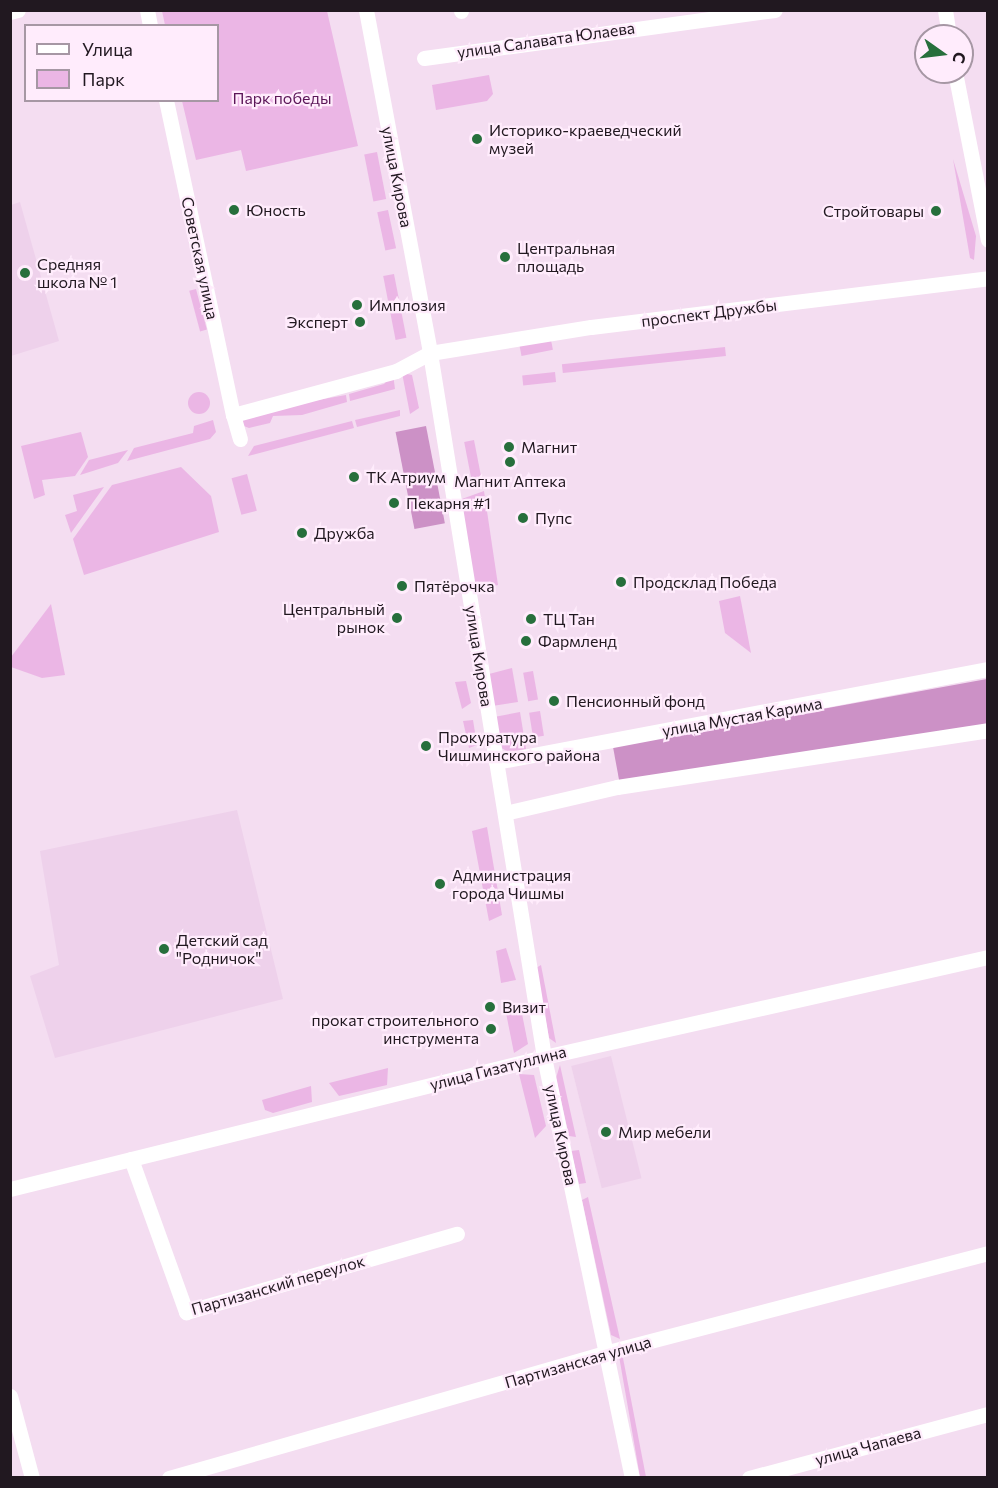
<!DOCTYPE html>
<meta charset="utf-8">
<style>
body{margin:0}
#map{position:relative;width:998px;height:1488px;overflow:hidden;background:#f4ddf1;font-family:Commissioner,sans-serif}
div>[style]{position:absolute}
.built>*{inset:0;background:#eed1eb;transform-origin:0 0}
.green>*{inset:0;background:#ebb6e5;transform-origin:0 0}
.round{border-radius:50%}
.forest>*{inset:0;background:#cc91c6;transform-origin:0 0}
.street>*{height:15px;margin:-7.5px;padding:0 7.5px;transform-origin:7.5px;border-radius:7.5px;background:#fff}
.dots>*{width:16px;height:16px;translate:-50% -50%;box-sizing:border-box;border:3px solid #ffecfc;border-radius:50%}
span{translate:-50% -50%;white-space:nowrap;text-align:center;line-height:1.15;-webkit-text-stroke:4.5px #ffecfc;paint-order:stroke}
.street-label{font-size:16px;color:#211820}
.park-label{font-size:16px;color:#5b1658}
.poi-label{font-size:16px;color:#211820}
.left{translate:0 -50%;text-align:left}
.right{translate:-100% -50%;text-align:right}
.frame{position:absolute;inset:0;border:12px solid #211820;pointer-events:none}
.legend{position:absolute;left:24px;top:24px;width:195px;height:78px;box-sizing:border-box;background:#ffecfc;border:2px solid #a697a4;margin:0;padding:8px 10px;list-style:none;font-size:18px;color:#211820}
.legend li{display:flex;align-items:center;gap:12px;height:30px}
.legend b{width:30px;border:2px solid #a697a4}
.north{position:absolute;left:914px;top:24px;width:60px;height:60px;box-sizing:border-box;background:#ffecfc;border:2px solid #a697a4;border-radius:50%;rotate:104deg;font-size:16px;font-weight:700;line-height:24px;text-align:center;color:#211820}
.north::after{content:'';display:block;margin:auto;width:21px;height:27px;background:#276f3c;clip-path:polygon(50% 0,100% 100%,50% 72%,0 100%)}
</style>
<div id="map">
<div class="built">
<div style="clip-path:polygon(20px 202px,59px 341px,11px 356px,11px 205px)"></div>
<div style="clip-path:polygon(237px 810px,283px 999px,55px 1058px,30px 976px,59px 965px,40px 851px)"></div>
<div style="left:611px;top:1056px;width:126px;height:41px;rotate:76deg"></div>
</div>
<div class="green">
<div style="clip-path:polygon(162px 11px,327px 11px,358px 146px,246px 171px,241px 150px,196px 160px,182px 101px,218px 100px,218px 26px,165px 25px)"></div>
<div style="clip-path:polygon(489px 75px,493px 94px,487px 101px,436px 110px,432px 85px)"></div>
<div style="left:377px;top:152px;width:48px;height:13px;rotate:79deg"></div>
<div style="clip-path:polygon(953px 159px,976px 236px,974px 260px,970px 258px)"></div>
<div style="left:388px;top:210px;width:39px;height:11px;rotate:78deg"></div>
<div style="left:394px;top:274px;width:65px;height:11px;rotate:79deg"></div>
<div style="left:196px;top:289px;width:42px;height:7px;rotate:75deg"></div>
<div style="left:551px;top:340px;width:10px;height:32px;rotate:79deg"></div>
<div style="left:725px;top:347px;width:9px;height:164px;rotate:84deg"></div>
<div style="left:555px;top:372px;width:10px;height:33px;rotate:84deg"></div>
<div style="clip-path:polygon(402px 373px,412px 375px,419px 408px,410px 414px)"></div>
<div style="clip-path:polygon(393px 374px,395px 389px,350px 401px,349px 394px,384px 384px)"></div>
<div class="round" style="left:188px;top:392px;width:22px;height:22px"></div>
<div style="clip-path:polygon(346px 395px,347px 402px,302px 415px,273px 416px,270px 423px,249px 428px,241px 425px,239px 414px)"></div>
<div style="clip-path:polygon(400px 410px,400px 416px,357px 427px,355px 420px)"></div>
<div style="clip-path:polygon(213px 420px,216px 432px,210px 439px,127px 461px,134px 448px,193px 433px,194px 426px)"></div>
<div style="clip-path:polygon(352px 421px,354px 428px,248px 456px,254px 446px)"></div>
<div style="clip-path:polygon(81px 432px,88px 457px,75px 476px,42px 480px,45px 495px,34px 499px,21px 446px)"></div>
<div style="left:474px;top:440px;width:41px;height:10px;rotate:79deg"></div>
<div style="clip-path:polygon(128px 450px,118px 463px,80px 475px,89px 460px)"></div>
<div style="clip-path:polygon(181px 467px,211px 496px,219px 532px,84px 575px,73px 539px,112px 485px)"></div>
<div style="left:247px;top:474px;width:38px;height:16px;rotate:75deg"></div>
<div style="clip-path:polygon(104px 487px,71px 533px,65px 515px,77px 511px,73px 495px)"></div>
<div style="clip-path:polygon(484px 491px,498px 585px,479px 589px,473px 585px,459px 500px)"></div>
<div style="clip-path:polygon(740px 596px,751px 653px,725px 633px,719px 601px)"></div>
<div style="clip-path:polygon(51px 604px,65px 675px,42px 678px,11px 667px,11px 657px)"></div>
<div style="clip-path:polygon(512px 668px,518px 702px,492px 706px,489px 674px)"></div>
<div style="left:533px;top:671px;width:29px;height:10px;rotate:80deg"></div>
<div style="clip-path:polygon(466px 681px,471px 703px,462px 709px,455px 682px)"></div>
<div style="left:540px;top:711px;width:25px;height:11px;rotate:81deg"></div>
<div style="clip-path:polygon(520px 712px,526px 749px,508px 752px,500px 747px,494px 717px)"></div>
<div style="clip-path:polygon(473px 720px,477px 745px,469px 748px,463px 721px)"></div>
<div style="clip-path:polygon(487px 827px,502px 915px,489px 921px,472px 831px)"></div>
<div style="clip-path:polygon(506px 948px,516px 980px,501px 983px,496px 951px)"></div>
<div style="clip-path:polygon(541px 965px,556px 1043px,549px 1038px,536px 968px)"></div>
<div style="clip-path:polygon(521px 1009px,528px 1044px,514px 1053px,506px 1013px)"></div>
<div style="clip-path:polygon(560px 1065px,576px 1137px,569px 1136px,556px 1078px)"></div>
<div style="clip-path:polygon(388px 1068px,387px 1085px,339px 1096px,329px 1083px)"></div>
<div style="clip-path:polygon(519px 1074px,534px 1075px,546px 1126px,535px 1138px)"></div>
<div style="clip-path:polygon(311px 1086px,312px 1102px,273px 1113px,265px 1110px,262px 1100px)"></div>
<div style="clip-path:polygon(579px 1150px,586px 1183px,579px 1184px,571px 1151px)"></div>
<div style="clip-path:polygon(588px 1197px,620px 1339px,611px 1335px,582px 1200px)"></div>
<div style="clip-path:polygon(619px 1356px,623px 1358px,646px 1477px,640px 1477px)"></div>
</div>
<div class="forest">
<div style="left:426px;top:426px;width:99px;height:31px;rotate:79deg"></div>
<div style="clip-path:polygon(987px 679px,987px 724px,620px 785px,613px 747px)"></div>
</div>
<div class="street">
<div style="left:147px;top:10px;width:16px;rotate:79deg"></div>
<div style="left:366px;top:10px;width:349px;rotate:79.4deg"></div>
<div style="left:430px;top:353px;width:713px;rotate:80.8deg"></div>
<div style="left:544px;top:1057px;width:430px;rotate:78.2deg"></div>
<div style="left:461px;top:10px;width:1px;rotate:90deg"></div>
<div style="left:945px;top:10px;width:26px;rotate:81deg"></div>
<div style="left:10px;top:12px;width:8px;rotate:-14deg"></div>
<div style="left:424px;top:58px;width:354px;rotate:-7.8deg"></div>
<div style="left:955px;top:72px;width:171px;rotate:78.9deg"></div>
<div style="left:166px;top:100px;width:322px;rotate:78deg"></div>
<div style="left:240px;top:439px;width:25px;rotate:-106deg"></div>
<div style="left:233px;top:415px;width:169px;rotate:-15.1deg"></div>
<div style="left:396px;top:371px;width:38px;rotate:-28deg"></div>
<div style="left:430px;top:353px;width:163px;rotate:-9.2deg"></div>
<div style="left:591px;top:327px;width:400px;rotate:-7deg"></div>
<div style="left:496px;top:762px;width:501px;rotate:-10.7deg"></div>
<div style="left:505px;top:813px;width:115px;rotate:-13.1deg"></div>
<div style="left:617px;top:787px;width:375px;rotate:-8.7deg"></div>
<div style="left:131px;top:1159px;width:163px;rotate:70.2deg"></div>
<div style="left:186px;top:1312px;width:282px;rotate:-16.1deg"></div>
<div style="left:10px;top:1189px;width:550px;rotate:-13.88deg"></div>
<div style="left:544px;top:1057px;width:455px;rotate:-12.7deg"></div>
<div style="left:10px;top:1396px;width:85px;rotate:75deg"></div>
<div style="left:169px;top:1478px;width:457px;rotate:-16deg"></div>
<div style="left:608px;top:1352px;width:393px;rotate:-14.6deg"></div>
<div style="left:749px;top:1478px;width:247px;rotate:-15deg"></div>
</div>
<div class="dots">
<div style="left:477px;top:139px;background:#276f3c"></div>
<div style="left:234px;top:210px;background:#276f3c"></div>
<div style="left:936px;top:211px;background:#276f3c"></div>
<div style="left:505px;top:257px;background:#276f3c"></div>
<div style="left:25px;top:273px;background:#276f3c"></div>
<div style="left:357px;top:305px;background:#276f3c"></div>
<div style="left:360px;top:322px;background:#276f3c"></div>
<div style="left:509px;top:447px;background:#276f3c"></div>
<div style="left:510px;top:462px;background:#276f3c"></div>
<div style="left:354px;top:477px;background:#276f3c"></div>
<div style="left:394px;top:503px;background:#276f3c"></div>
<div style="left:523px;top:518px;background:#276f3c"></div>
<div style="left:302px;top:533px;background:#276f3c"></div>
<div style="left:621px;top:582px;background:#276f3c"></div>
<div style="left:402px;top:586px;background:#276f3c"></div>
<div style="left:397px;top:618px;background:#276f3c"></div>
<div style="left:531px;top:619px;background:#276f3c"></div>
<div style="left:526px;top:641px;background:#276f3c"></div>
<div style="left:554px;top:701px;background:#276f3c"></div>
<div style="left:426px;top:746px;background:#276f3c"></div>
<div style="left:440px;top:884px;background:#276f3c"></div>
<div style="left:164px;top:949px;background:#276f3c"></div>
<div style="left:490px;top:1007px;background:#276f3c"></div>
<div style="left:491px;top:1029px;background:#276f3c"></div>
<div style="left:606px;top:1132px;background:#276f3c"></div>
</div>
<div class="street-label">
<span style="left:546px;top:40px;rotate:-8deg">улица Салавата Юлаева</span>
<span style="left:397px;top:177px;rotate:79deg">улица Кирова</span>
<span style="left:200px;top:258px;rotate:78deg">Советская улица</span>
<span style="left:709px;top:313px;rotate:-7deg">проспект Дружбы</span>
<span style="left:479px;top:656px;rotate:81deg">улица Кирова</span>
<span style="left:742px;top:717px;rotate:-10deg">улица Мустая Карима</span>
<span style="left:498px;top:1068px;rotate:-14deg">улица Гизатуллина</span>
<span style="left:561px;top:1135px;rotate:78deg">улица Кирова</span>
<span style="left:278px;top:1285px;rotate:-16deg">Партизанский переулок</span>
<span style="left:578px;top:1362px;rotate:-16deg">Партизанская улица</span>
<span style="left:868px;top:1446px;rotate:-15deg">улица Чапаева</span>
</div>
<div class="park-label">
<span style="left:282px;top:98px">Парк победы</span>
</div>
<div class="poi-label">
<span class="left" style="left:489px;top:139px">Историко-краеведческий<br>музей</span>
<span class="left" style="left:246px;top:210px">Юность</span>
<span class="right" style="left:924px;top:211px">Стройтовары</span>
<span class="left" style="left:517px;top:257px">Центральная<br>площадь</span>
<span class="left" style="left:37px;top:273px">Средняя<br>школа № 1</span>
<span class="left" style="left:369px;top:305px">Имплозия</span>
<span class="right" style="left:348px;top:322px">Эксперт</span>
<span class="left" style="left:521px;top:447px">Магнит</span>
<span class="left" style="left:366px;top:477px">ТК Атриум</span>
<span style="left:510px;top:481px">Магнит Аптека</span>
<span class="left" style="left:406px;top:503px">Пекарня #1</span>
<span class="left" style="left:535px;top:518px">Пупс</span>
<span class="left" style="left:314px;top:533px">Дружба</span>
<span class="left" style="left:633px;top:582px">Продсклад Победа</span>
<span class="left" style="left:414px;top:586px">Пятёрочка</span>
<span class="right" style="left:385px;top:618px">Центральный<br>рынок</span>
<span class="left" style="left:543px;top:619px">ТЦ Тан</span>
<span class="left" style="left:538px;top:641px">Фармленд</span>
<span class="left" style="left:566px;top:701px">Пенсионный фонд</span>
<span class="left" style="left:438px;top:746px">Прокуратура<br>Чишминского района</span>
<span class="left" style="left:452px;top:884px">Администрация<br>города Чишмы</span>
<span class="left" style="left:176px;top:949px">Детский сад<br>"Родничок"</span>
<span class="left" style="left:502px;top:1007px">Визит</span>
<span class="right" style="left:479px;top:1029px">прокат строительного<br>инструмента</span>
<span class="left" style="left:618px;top:1132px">Мир мебели</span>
</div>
<div class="frame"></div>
<ul class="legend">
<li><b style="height:8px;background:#fff"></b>Улица</li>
<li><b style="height:16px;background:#ebb6e5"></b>Парк</li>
</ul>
<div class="north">С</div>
</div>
